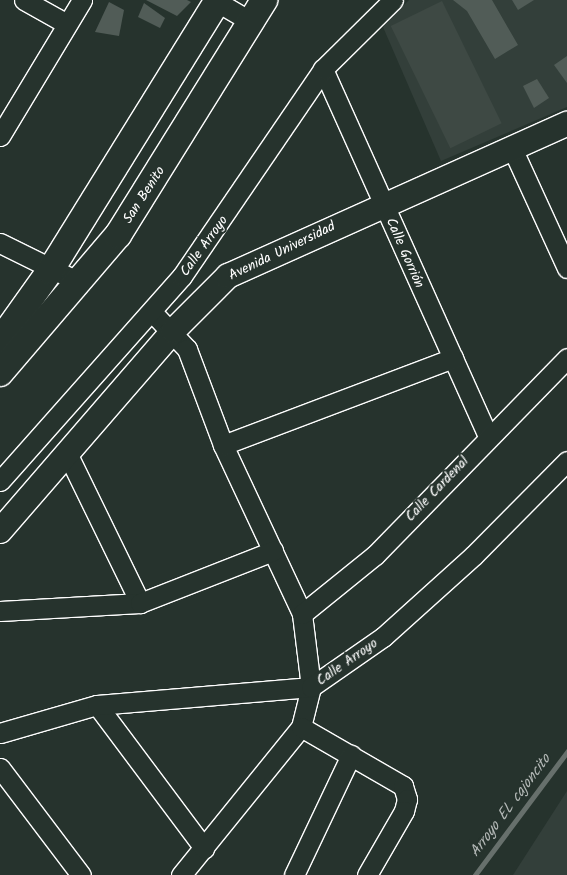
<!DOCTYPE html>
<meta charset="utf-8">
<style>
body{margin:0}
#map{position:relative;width:567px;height:875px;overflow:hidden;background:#26332d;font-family:Kalam,sans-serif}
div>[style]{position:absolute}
.built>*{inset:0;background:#333f3a}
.green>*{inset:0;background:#3e4944;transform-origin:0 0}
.stream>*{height:4.5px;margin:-2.25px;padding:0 2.25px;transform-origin:2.25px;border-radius:2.25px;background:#67706c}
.building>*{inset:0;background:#515c57}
.roads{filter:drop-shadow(1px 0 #fff) drop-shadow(-1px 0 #fff) drop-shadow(0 1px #fff) drop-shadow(0 -1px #fff)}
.minor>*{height:19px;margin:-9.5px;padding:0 9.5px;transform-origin:9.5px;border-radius:9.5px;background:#26332d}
.tertiary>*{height:24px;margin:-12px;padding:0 12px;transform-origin:12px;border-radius:12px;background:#26332d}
.secondary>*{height:26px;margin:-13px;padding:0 13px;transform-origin:13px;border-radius:13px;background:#26332d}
span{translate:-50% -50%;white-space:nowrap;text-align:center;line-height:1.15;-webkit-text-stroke:4px #26332d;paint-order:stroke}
.street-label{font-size:14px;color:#fff}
.water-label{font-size:15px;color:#b3b8b6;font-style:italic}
</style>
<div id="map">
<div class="built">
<div style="clip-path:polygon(409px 0,567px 0,567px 107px,441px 161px,383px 27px)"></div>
<div style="clip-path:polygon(567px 791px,567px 875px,513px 875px)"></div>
</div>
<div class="green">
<div style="left:442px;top:1px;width:136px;height:57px;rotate:64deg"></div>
</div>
<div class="stream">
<div style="left:475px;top:875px;width:154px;rotate:-53.2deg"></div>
</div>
<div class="building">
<div style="clip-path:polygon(146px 0,187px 0,191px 2px,177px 16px)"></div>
<div style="clip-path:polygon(453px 0,492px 0,518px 45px,495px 59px,467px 11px)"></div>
<div style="clip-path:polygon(512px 0,534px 0,518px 10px)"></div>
<div style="clip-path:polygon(109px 2px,124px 10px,119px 36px,95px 32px)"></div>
<div style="clip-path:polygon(144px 3px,165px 18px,160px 28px,138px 17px)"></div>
<div style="clip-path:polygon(567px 56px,567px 83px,554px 65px)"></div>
<div style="clip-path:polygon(537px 79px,549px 98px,534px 108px,523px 86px)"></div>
</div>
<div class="roads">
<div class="minor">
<div style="left:24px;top:0;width:49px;rotate:29.2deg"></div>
<div style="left:214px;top:0;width:42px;rotate:30.3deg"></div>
<div style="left:323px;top:69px;width:402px;rotate:65.8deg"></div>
<div style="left:0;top:136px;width:159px;rotate:-58.9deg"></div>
<div style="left:512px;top:148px;width:132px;rotate:65.4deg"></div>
<div style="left:0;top:243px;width:88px;rotate:26.3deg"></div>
<div style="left:152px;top:312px;width:51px;rotate:46.6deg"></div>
<div style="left:187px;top:349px;width:103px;rotate:69.4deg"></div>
<div style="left:223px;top:445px;width:187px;rotate:64.9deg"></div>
<div style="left:302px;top:614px;width:74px;rotate:83deg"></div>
<div style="left:311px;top:687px;width:41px;rotate:104deg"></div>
<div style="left:301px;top:727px;width:191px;rotate:129deg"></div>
<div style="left:223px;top:445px;width:246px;rotate:-20.7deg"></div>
<div style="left:67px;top:453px;width:167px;rotate:64deg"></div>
<div style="left:0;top:481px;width:274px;rotate:-48.4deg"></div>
<div style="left:182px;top:276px;width:250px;rotate:-55.7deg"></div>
<div style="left:323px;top:69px;width:98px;rotate:-44.6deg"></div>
<div style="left:0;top:611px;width:140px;rotate:-3.3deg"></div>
<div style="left:140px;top:603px;width:143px;rotate:-21.4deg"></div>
<div style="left:302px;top:614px;width:94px;rotate:-38.9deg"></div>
<div style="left:375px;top:555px;width:275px;rotate:-45.7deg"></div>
<div style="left:97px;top:705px;width:179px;rotate:53.2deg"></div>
<div style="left:301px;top:727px;width:118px;rotate:30deg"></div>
<div style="left:403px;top:786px;width:14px;rotate:73deg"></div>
<div style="left:407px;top:799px;width:12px;rotate:104deg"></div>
<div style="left:404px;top:811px;width:74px;rotate:120deg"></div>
<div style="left:0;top:733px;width:101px;rotate:-16.1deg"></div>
<div style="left:97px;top:705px;width:215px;rotate:-4.8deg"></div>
<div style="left:311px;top:687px;width:88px;rotate:-34.8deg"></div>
<div style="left:383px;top:637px;width:122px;rotate:-42deg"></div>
<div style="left:474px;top:555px;width:132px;rotate:-45.3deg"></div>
<div style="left:0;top:768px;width:134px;rotate:52.9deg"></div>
<div style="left:294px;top:875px;width:133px;rotate:-64.6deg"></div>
</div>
<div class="tertiary">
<div style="left:0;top:531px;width:264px;rotate:-49.1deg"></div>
<div style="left:173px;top:331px;width:78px;rotate:-45deg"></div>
<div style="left:228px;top:276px;width:372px;rotate:-24.2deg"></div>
</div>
<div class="secondary">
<div style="left:0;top:341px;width:86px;rotate:-54.5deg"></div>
<div style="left:50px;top:271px;width:319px;rotate:-58.2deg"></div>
<div style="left:0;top:373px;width:182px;rotate:-49.5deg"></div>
<div style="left:118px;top:235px;width:277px;rotate:-58.1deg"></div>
</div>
</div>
<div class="street-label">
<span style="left:144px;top:195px;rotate:-57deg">San Benito</span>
<span style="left:204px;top:246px;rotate:-54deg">Calle Arroyo</span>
<span style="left:282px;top:251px;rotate:-26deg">Avenida Universidad</span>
<span style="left:405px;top:253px;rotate:66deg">Calle Gorrión</span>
<span style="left:437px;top:489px;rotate:-46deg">Calle Cardenal</span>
<span style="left:347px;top:662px;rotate:-35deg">Calle Arroyo</span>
</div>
<div class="water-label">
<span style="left:511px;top:806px;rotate:-53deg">Arroyo EL cajoncito</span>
</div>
</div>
